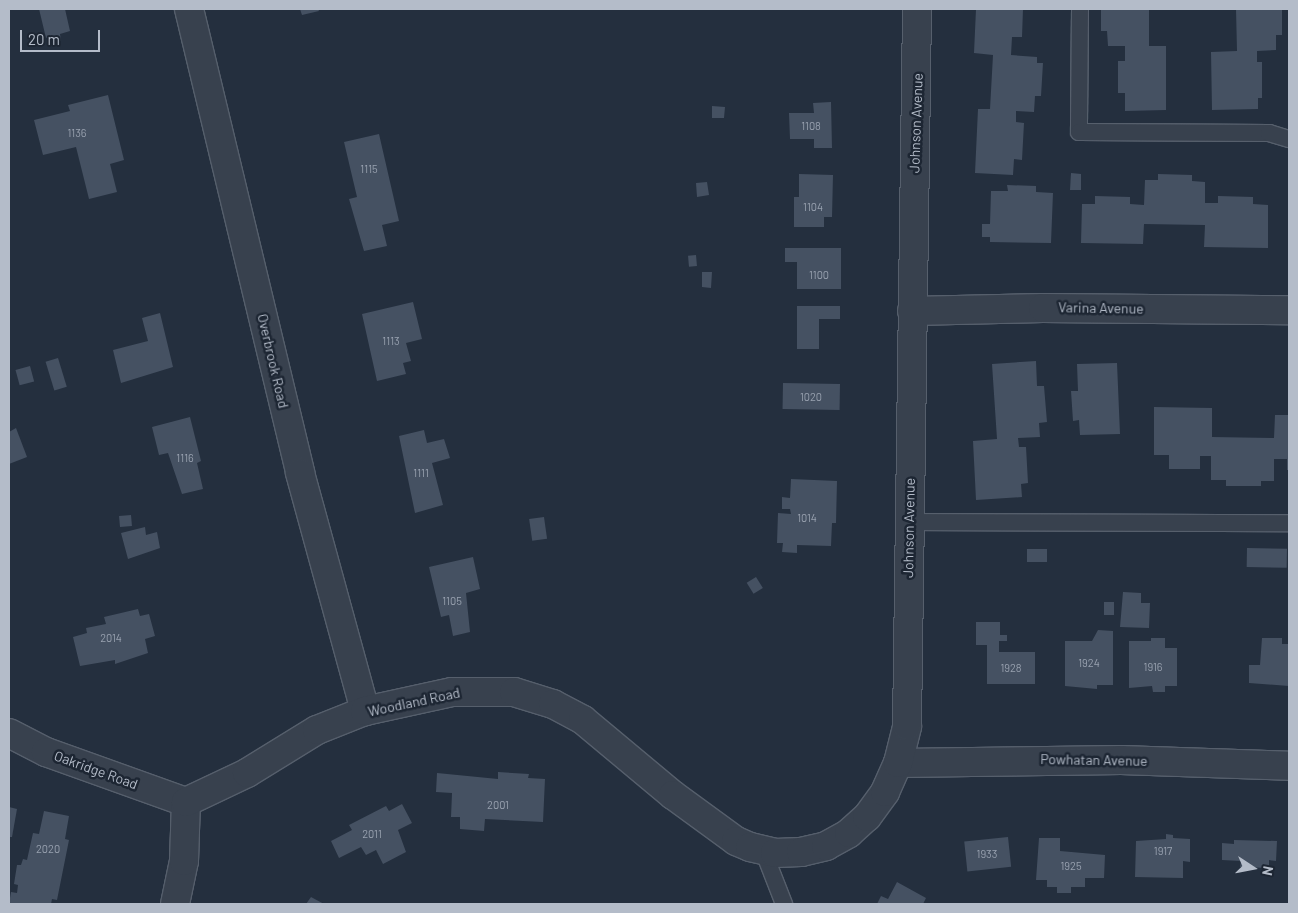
<!DOCTYPE html>
<style>
body{margin:0}
#map{position:relative;width:1298px;height:913px;overflow:hidden;background:#242f3e;font-family:Barlow,sans-serif}
div>[style]{position:absolute}
.building>*{inset:0;background:#455162;transform-origin:0 0}
.roads{filter:drop-shadow(1px 0 #565f6c) drop-shadow(-1px 0 #565f6c) drop-shadow(0 1px #565f6c) drop-shadow(0 -1px #565f6c)}
.lane>*{height:16px;margin:-8px;padding:0 8px;transform-origin:8px;border-radius:8px;background:#38414e}
.street>*{height:28px;margin:-14px;padding:0 14px;transform-origin:14px;border-radius:14px;background:#38414e}
span{translate:-50% -50%;white-space:nowrap;text-align:center;line-height:1.15;-webkit-text-stroke:5px #1d2633;paint-order:stroke}
.number-label{font-size:11px;color:#98a1af}
.number-label span{-webkit-text-stroke-width:0}
.street-label{font-size:14px;color:#b4bcc9}
.frame{position:absolute;inset:0;border:10px solid #b4bcc9;pointer-events:none}
.north{position:absolute;left:1228px;top:843px;width:50px;height:50px;-webkit-text-stroke:4px #1d2633;paint-order:stroke;rotate:101deg;font-size:14px;font-weight:700;line-height:20px;text-align:center;color:#b4bcc9}
.north::after{content:'';display:block;margin:auto;width:18px;height:22px;background:#b4bcc9;clip-path:polygon(50% 0,100% 100%,50% 72%,0 100%)}
.scale{position:absolute;left:20px;top:30px;width:80px;height:22px;box-sizing:border-box;border:2px solid #b4bcc9;border-top:0;padding-left:6px;font-size:15px;line-height:18px;white-space:nowrap;color:#b4bcc9;-webkit-text-stroke:4px #1d2633;paint-order:stroke}
</style>
<div id="map">
<div class="building">
<div style="clip-path:polygon(39px 9px,65px 9px,70px 31px,60px 34px,61px 41px,52px 42px,51px 37px,46px 38px)"></div>
<div style="clip-path:polygon(300px 9px,318px 9px,319px 11px,302px 15px)"></div>
<div style="clip-path:polygon(976px 9px,1023px 9px,1022px 37px,1012px 37px,1011px 55px,1037px 57px,1037px 63px,1043px 63px,1041px 96px,1035px 96px,1034px 112px,1016px 111px,1016px 122px,1024px 123px,1022px 160px,1014px 159px,1013px 175px,975px 173px,978px 109px,990px 109px,993px 55px,974px 53px)"></div>
<div style="clip-path:polygon(1101px 9px,1149px 9px,1149px 46px,1166px 46px,1166px 110px,1125px 111px,1125px 93px,1118px 93px,1118px 61px,1125px 61px,1125px 46px,1108px 46px,1107px 31px,1101px 31px)"></div>
<div style="clip-path:polygon(1236px 9px,1282px 9px,1282px 35px,1276px 35px,1276px 50px,1257px 51px,1257px 62px,1262px 62px,1262px 98px,1258px 98px,1258px 109px,1212px 110px,1211px 52px,1237px 51px)"></div>
<div style="clip-path:polygon(108px 95px,124px 160px,110px 164px,117px 192px,89px 199px,76px 147px,43px 155px,34px 120px,70px 111px,68px 105px)"></div>
<div style="clip-path:polygon(831px 102px,832px 148px,814px 148px,814px 139px,790px 139px,789px 113px,814px 113px,813px 103px)"></div>
<div style="clip-path:polygon(712px 106px,725px 107px,724px 118px,712px 118px)"></div>
<div style="clip-path:polygon(379px 134px,399px 221px,382px 225px,387px 246px,364px 251px,349px 199px,357px 197px,344px 142px)"></div>
<div style="clip-path:polygon(1071px 173px,1081px 174px,1081px 190px,1070px 190px)"></div>
<div style="clip-path:polygon(799px 174px,833px 175px,832px 217px,824px 217px,824px 227px,794px 227px,794px 197px,799px 197px)"></div>
<div style="clip-path:polygon(1158px 174px,1192px 175px,1192px 181px,1205px 182px,1205px 203px,1218px 203px,1218px 196px,1253px 197px,1253px 204px,1268px 205px,1268px 248px,1204px 247px,1205px 225px,1144px 224px,1143px 244px,1081px 243px,1082px 204px,1095px 204px,1095px 196px,1130px 197px,1130px 204px,1144px 205px,1145px 180px,1158px 180px)"></div>
<div style="clip-path:polygon(707px 182px,709px 195px,697px 197px,696px 183px)"></div>
<div style="clip-path:polygon(1007px 185px,1036px 186px,1036px 192px,1053px 193px,1051px 243px,990px 242px,990px 237px,982px 237px,982px 224px,990px 224px,991px 191px,1008px 191px)"></div>
<div style="clip-path:polygon(785px 248px,841px 248px,841px 289px,797px 289px,797px 262px,785px 262px)"></div>
<div style="left:696px;top:255px;width:11px;height:8px;rotate:85deg"></div>
<div style="clip-path:polygon(702px 272px,712px 272px,711px 288px,702px 287px)"></div>
<div style="clip-path:polygon(413px 302px,422px 339px,406px 343px,411px 361px,403px 363px,406px 374px,377px 381px,362px 314px)"></div>
<div style="clip-path:polygon(797px 306px,840px 306px,840px 319px,819px 319px,819px 349px,797px 349px)"></div>
<div style="clip-path:polygon(160px 313px,173px 367px,121px 383px,113px 350px,148px 341px,142px 318px)"></div>
<div style="left:58px;top:358px;width:30px;height:13px;rotate:73deg"></div>
<div style="clip-path:polygon(1036px 361px,1037px 386px,1044px 386px,1047px 422px,1039px 423px,1040px 437px,1018px 438px,1019px 447px,1026px 447px,1028px 483px,1021px 484px,1022px 497px,976px 500px,973px 441px,997px 439px,992px 364px)"></div>
<div style="clip-path:polygon(1117px 363px,1120px 434px,1080px 435px,1079px 420px,1073px 421px,1071px 391px,1078px 391px,1077px 364px)"></div>
<div style="left:30px;top:366px;width:16px;height:15px;rotate:75deg"></div>
<div style="left:783px;top:383px;width:57px;height:26px;rotate:1deg"></div>
<div style="clip-path:polygon(1154px 407px,1212px 408px,1212px 437px,1274px 438px,1275px 415px,1289px 415px,1289px 470px,1287px 470px,1287px 459px,1274px 459px,1274px 481px,1261px 481px,1261px 486px,1226px 486px,1226px 480px,1211px 480px,1211px 456px,1200px 456px,1200px 469px,1169px 469px,1169px 455px,1154px 455px)"></div>
<div style="clip-path:polygon(190px 417px,201px 461px,197px 463px,203px 489px,182px 494px,168px 453px,159px 455px,152px 427px)"></div>
<div style="clip-path:polygon(16px 428px,27px 457px,9px 464px,9px 432px)"></div>
<div style="clip-path:polygon(424px 430px,427px 443px,444px 439px,450px 458px,432px 463px,443px 505px,415px 513px,399px 436px)"></div>
<div style="clip-path:polygon(791px 479px,837px 481px,836px 523px,832px 523px,831px 546px,797px 545px,797px 553px,782px 552px,783px 543px,777px 543px,778px 513px,791px 514px,790px 509px,782px 509px,782px 497px,790px 498px)"></div>
<div style="left:131px;top:515px;width:11px;height:12px;rotate:85deg"></div>
<div style="left:544px;top:517px;width:22px;height:15px;rotate:82deg"></div>
<div style="clip-path:polygon(145px 527px,146px 535px,157px 532px,160px 548px,128px 559px,121px 533px)"></div>
<div style="left:1247px;top:548px;width:40px;height:19px;rotate:1deg"></div>
<div style="left:1027px;top:549px;width:20px;height:13px"></div>
<div style="clip-path:polygon(473px 557px,480px 589px,466px 593px,470px 632px,453px 636px,449px 615px,441px 617px,429px 567px)"></div>
<div style="left:756px;top:577px;width:13px;height:11px;rotate:58deg"></div>
<div style="clip-path:polygon(1123px 592px,1141px 593px,1141px 603px,1150px 603px,1149px 628px,1120px 627px)"></div>
<div style="left:1104px;top:602px;width:10px;height:13px"></div>
<div style="clip-path:polygon(138px 609px,140px 616px,149px 614px,155px 636px,145px 639px,148px 653px,115px 664px,115px 660px,80px 666px,73px 637px,87px 633px,86px 628px,106px 624px,104px 617px)"></div>
<div style="clip-path:polygon(976px 622px,1000px 622px,1000px 635px,1007px 635px,1007px 641px,999px 641px,999px 652px,1035px 652px,1035px 684px,987px 684px,987px 645px,976px 645px)"></div>
<div style="clip-path:polygon(1098px 630px,1113px 631px,1113px 685px,1097px 685px,1097px 689px,1065px 686px,1065px 641px,1092px 641px)"></div>
<div style="clip-path:polygon(1151px 638px,1165px 638px,1165px 648px,1177px 648px,1177px 686px,1165px 686px,1165px 692px,1153px 692px,1152px 686px,1129px 688px,1129px 641px,1151px 641px)"></div>
<div style="clip-path:polygon(1262px 638px,1282px 638px,1282px 644px,1289px 644px,1289px 686px,1249px 683px,1249px 665px,1260px 665px)"></div>
<div style="clip-path:polygon(498px 772px,529px 774px,528px 778px,545px 779px,543px 822px,485px 819px,484px 831px,460px 829px,460px 817px,451px 817px,452px 793px,436px 792px,437px 773px,498px 779px)"></div>
<div style="clip-path:polygon(402px 804px,412px 823px,398px 830px,406px 852px,383px 864px,376px 850px,366px 855px,361px 847px,339px 858px,331px 841px,352px 830px,349px 825px,386px 806px,389px 811px)"></div>
<div style="clip-path:polygon(9px 807px,17px 809px,12px 837px,9px 837px)"></div>
<div style="clip-path:polygon(44px 811px,69px 816px,65px 839px,69px 840px,57px 900px,52px 899px,51px 904px,9px 904px,11px 892px,17px 893px,18px 885px,14px 884px,17px 865px,21px 865px,23px 859px,27px 860px,33px 833px,39px 834px)"></div>
<div style="clip-path:polygon(1166px 834px,1173px 835px,1173px 838px,1190px 839px,1190px 862px,1183px 861px,1183px 878px,1135px 877px,1136px 841px,1166px 839px)"></div>
<div style="left:1008px;top:837px;width:30px;height:44px;rotate:84deg"></div>
<div style="clip-path:polygon(1039px 838px,1060px 838px,1060px 851px,1105px 855px,1104px 878px,1085px 878px,1085px 887px,1071px 887px,1071px 893px,1057px 893px,1057px 887px,1047px 887px,1047px 880px,1036px 880px)"></div>
<div style="clip-path:polygon(1234px 840px,1277px 841px,1276px 861px,1269px 860px,1269px 868px,1240px 867px,1241px 861px,1222px 860px,1222px 843px,1234px 844px)"></div>
<div style="clip-path:polygon(897px 882px,926px 898px,923px 904px,877px 904px,881px 896px,888px 899px)"></div>
<div style="clip-path:polygon(311px 897px,324px 904px,306px 904px)"></div>
</div>
<div class="roads">
<div class="lane">
<div style="left:1080px;top:9px;width:123px;rotate:90.5deg"></div>
<div style="left:1079px;top:132px;width:190px;rotate:0.3deg"></div>
<div style="left:1269px;top:133px;width:21px;rotate:17deg"></div>
<div style="left:909px;top:522px;width:380px;rotate:0.2deg"></div>
<div style="left:763px;top:850px;width:58px;rotate:68.7deg"></div>
</div>
<div class="street">
<div style="left:189px;top:9px;width:477px;rotate:76.5deg"></div>
<div style="left:300px;top:473px;width:247px;rotate:74.7deg"></div>
<div style="left:912px;top:311px;width:131px;rotate:-1.3deg"></div>
<div style="left:1043px;top:308px;width:246px;rotate:0.5deg"></div>
<div style="left:9px;top:733px;width:42px;rotate:27.2deg"></div>
<div style="left:46px;top:752px;width:149px;rotate:19.7deg"></div>
<div style="left:898px;top:763px;width:223px;rotate:-0.8deg"></div>
<div style="left:1121px;top:760px;width:168px;rotate:2deg"></div>
<div style="left:175px;top:904px;width:44px;rotate:-78.2deg"></div>
<div style="left:184px;top:861px;width:59px;rotate:-88.1deg"></div>
<div style="left:186px;top:802px;width:68px;rotate:-25.4deg"></div>
<div style="left:247px;top:773px;width:82px;rotate:-31.6deg"></div>
<div style="left:317px;top:730px;width:52px;rotate:-21.6deg"></div>
<div style="left:365px;top:711px;width:89px;rotate:-12.3deg"></div>
<div style="left:452px;top:692px;width:62px"></div>
<div style="left:514px;top:692px;width:41px;rotate:17.1deg"></div>
<div style="left:553px;top:704px;width:34px;rotate:28deg"></div>
<div style="left:583px;top:720px;width:117px;rotate:39.8deg"></div>
<div style="left:673px;top:795px;width:78px;rotate:36.1deg"></div>
<div style="left:736px;top:841px;width:15px;rotate:23deg"></div>
<div style="left:750px;top:847px;width:26px;rotate:13deg"></div>
<div style="left:775px;top:853px;width:26px;rotate:-2deg"></div>
<div style="left:801px;top:852px;width:26px;rotate:-13deg"></div>
<div style="left:826px;top:846px;width:26px;rotate:-29deg"></div>
<div style="left:849px;top:833px;width:24px;rotate:-42deg"></div>
<div style="left:867px;top:817px;width:31px;rotate:-54deg"></div>
<div style="left:885px;top:792px;width:32px;rotate:-66deg"></div>
<div style="left:898px;top:763px;width:38px;rotate:-76deg"></div>
<div style="left:907px;top:726px;width:717px;rotate:-89.2deg"></div>
</div>
</div>
<div class="number-label">
<span style="left:811px;top:126px">1108</span>
<span style="left:77px;top:133px">1136</span>
<span style="left:369px;top:169px">1115</span>
<span style="left:813px;top:207px">1104</span>
<span style="left:819px;top:275px">1100</span>
<span style="left:391px;top:341px">1113</span>
<span style="left:811px;top:397px">1020</span>
<span style="left:185px;top:458px">1116</span>
<span style="left:421px;top:473px">1111</span>
<span style="left:807px;top:518px">1014</span>
<span style="left:452px;top:601px">1105</span>
<span style="left:111px;top:638px">2014</span>
<span style="left:1089px;top:663px">1924</span>
<span style="left:1153px;top:667px">1916</span>
<span style="left:1011px;top:668px">1928</span>
<span style="left:498px;top:805px">2001</span>
<span style="left:372px;top:834px">2011</span>
<span style="left:48px;top:849px">2020</span>
<span style="left:1163px;top:851px">1917</span>
<span style="left:987px;top:854px">1933</span>
<span style="left:1071px;top:866px">1925</span>
</div>
<div class="street-label">
<span style="left:916px;top:123px;rotate:-88deg">Johnson Avenue</span>
<span style="left:1101px;top:308px;rotate:1deg">Varina Avenue</span>
<span style="left:273px;top:361px;rotate:77deg">Overbrook Road</span>
<span style="left:909px;top:528px;rotate:-89deg">Johnson Avenue</span>
<span style="left:414px;top:702px;rotate:-12deg">Woodland Road</span>
<span style="left:1094px;top:760px;rotate:1deg">Powhatan Avenue</span>
<span style="left:96px;top:770px;rotate:20deg">Oakridge Road</span>
</div>
<div class="frame"></div>
<div class="north">N</div>
<div class="scale">20 m</div>
</div>
